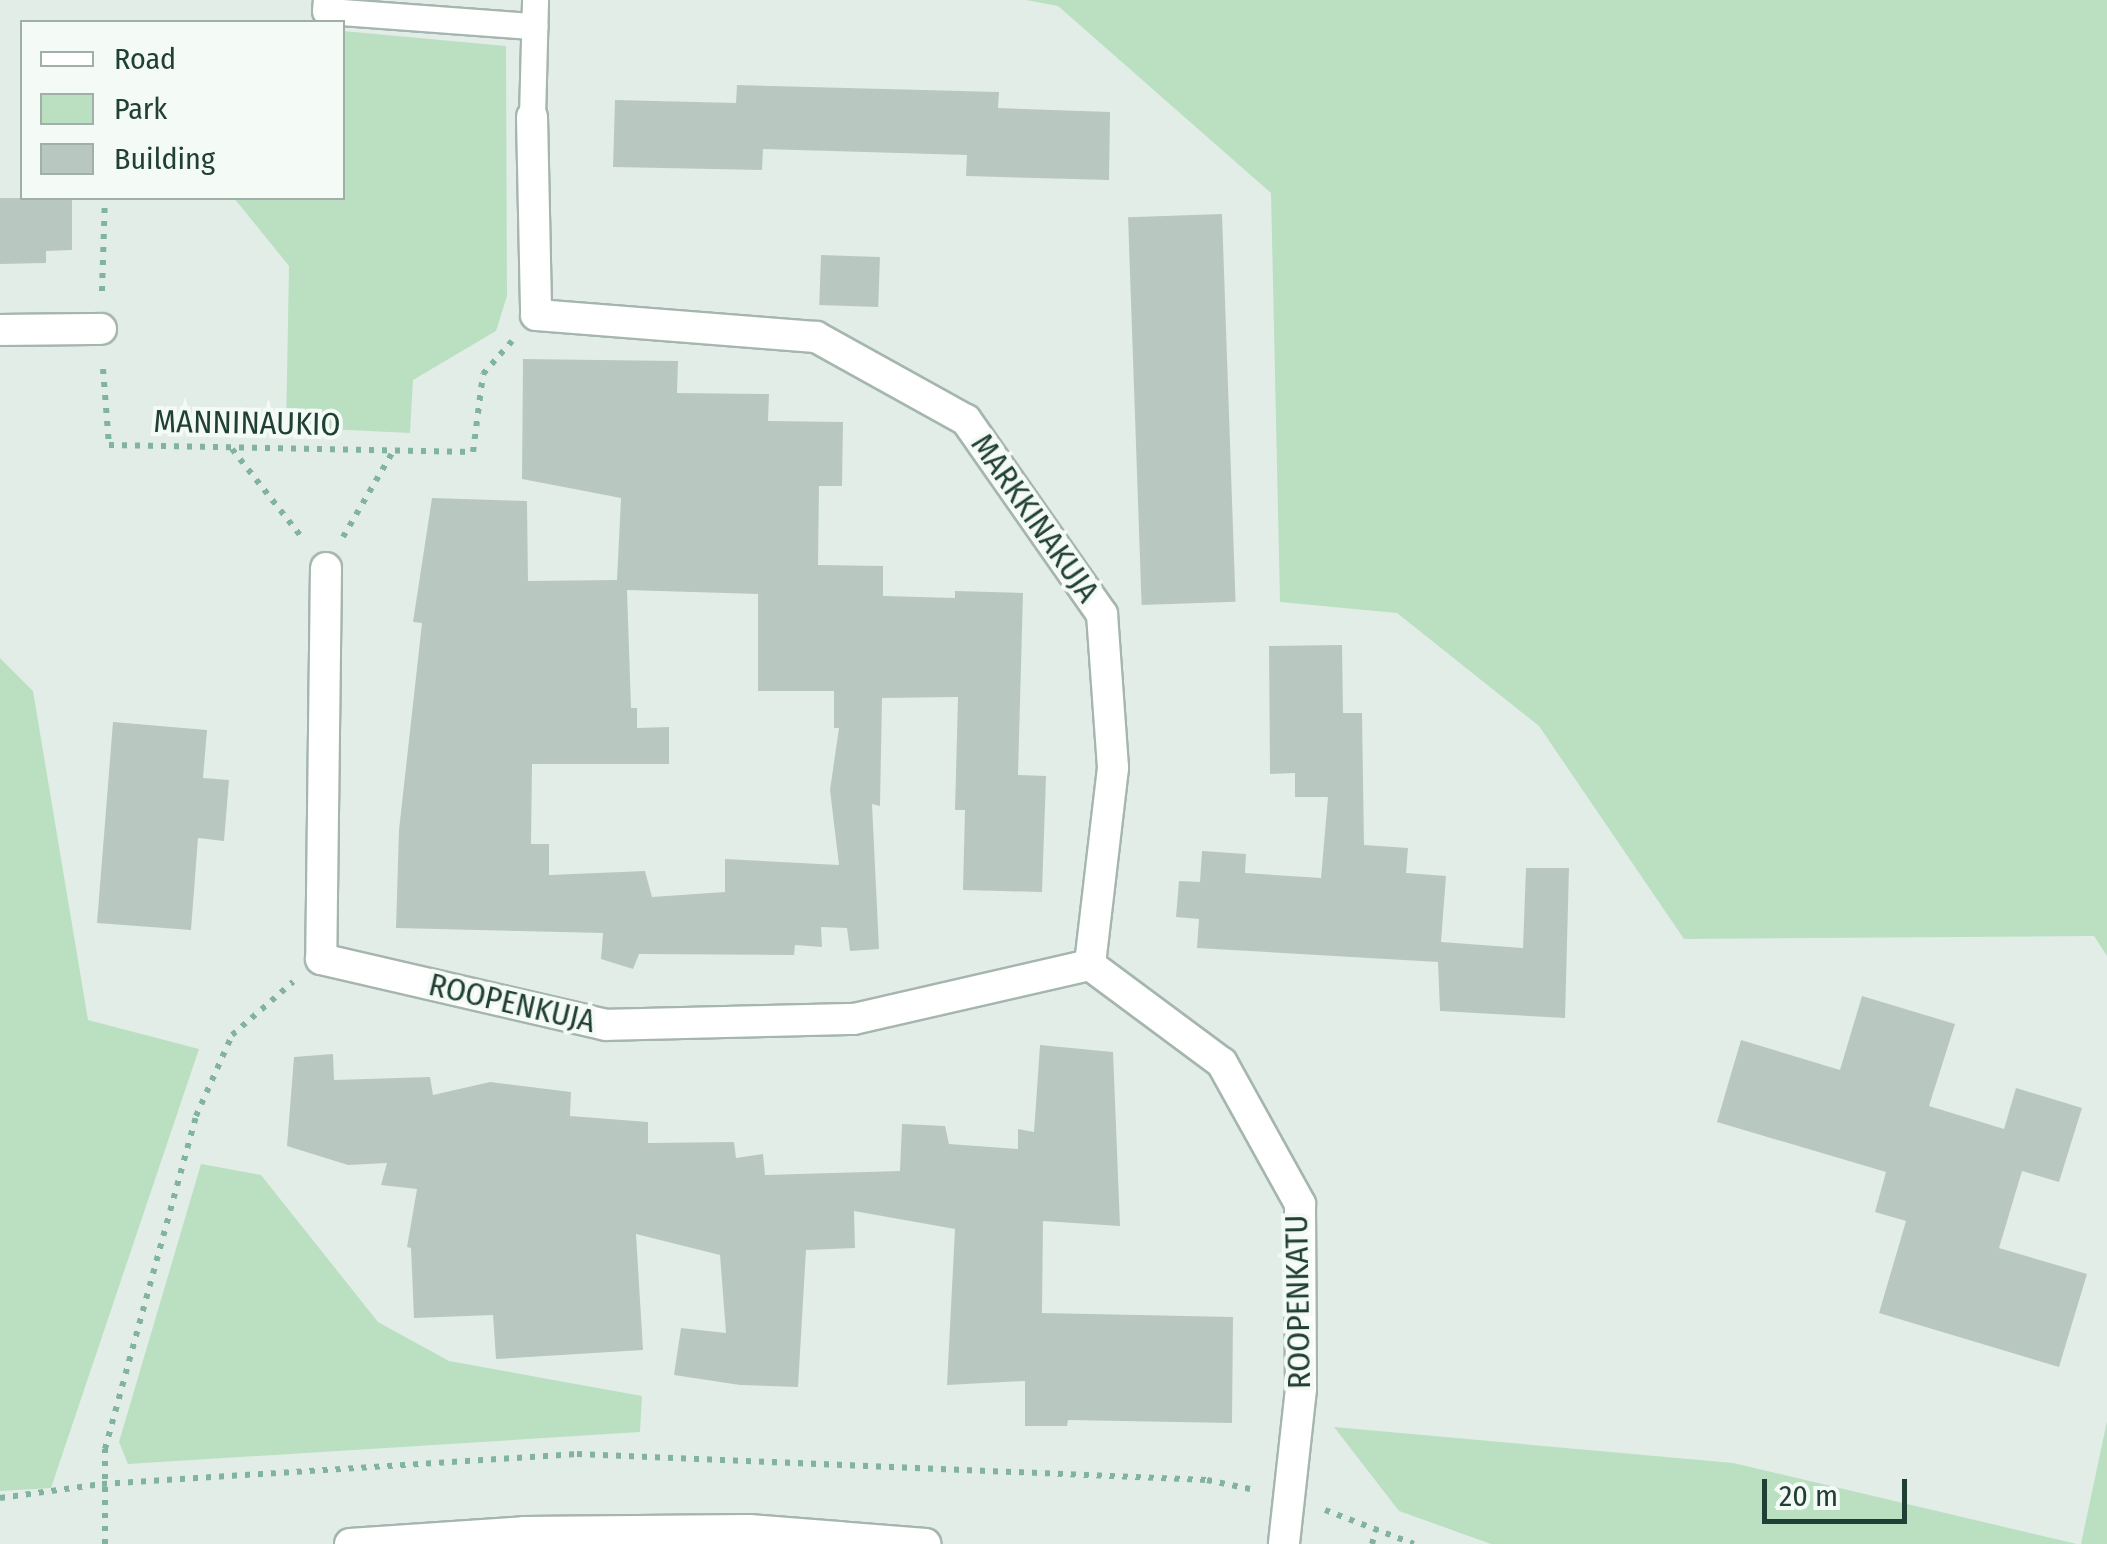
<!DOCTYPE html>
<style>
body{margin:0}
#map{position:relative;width:2107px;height:1544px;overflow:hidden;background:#e3ede8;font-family:"Fira Sans Condensed",sans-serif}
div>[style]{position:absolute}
.green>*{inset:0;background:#bae0c1}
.building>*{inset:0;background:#b8c8c0;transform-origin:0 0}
.path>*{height:6px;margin-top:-3px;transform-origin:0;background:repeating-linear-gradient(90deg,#81b39f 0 5px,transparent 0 13px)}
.roads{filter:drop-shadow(2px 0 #a5b6af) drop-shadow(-2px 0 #a5b6af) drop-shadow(0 2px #a5b6af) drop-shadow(0 -2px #a5b6af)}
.service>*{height:25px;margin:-12.5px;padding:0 12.5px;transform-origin:12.5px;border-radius:12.5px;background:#fff}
.minor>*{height:30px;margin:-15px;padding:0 15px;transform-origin:15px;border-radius:15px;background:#fff}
.tertiary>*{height:30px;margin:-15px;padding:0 15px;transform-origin:15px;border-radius:15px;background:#fff}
span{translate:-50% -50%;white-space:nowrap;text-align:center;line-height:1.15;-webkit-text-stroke:8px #f4faf6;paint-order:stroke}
.street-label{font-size:32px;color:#214035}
.legend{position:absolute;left:20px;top:20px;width:325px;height:180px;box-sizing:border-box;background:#f4faf6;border:2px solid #a0b0a9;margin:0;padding:12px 18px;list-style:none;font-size:30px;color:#214035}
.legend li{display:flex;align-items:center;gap:20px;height:50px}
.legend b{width:50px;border:2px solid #a0b0a9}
.scale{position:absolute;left:1762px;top:1479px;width:145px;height:45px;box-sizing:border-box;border:5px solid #214035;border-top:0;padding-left:12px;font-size:30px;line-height:35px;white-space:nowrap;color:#214035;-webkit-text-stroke:8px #f4faf6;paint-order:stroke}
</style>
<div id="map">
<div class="green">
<div style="clip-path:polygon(1026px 0,2107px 0,2107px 956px,2094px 936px,1684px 939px,1539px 726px,1397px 613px,1280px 602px,1271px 193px,1058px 6px)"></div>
<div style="clip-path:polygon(343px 31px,506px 46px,507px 296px,496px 331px,413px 380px,410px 433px,286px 427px,289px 266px,234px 198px,342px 198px)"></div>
<div style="clip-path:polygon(0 658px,33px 691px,88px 1020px,199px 1049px,51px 1488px,0 1491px)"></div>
<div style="clip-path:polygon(201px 1164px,261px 1175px,378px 1322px,449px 1361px,642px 1396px,640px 1432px,128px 1464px,119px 1442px)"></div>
<div style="clip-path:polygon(2107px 1421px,2107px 1544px,2081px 1544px)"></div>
<div style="clip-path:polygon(1334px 1427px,1733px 1463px,2077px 1544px,1491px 1544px,1399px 1511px)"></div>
</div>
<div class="building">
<div style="clip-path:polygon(737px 85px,999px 92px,998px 108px,1110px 112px,1109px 180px,966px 176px,967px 155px,763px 149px,762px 170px,613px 167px,615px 100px,736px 103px)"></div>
<div style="clip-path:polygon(0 198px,72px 198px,72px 250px,46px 251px,46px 263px,0 264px)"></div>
<div style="left:1222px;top:214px;width:388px;height:94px;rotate:88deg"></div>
<div style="left:821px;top:255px;width:59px;height:50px;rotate:2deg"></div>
<div style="clip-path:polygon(evenodd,523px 359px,678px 361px,677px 393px,769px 394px,768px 421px,843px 422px,842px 486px,819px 486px,818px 565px,883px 566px,883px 596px,955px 598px,955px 591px,1023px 593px,1018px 775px,1046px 776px,1042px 892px,963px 890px,965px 810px,955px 810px,958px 697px,882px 698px,880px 806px,872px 804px,879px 949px,850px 951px,847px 928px,821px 927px,822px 947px,795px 945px,794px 955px,639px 954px,633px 969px,601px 959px,603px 933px,396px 928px,399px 830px,422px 623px,413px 622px,432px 498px,527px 501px,528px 581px,617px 580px,621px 498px,522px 479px,523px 359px,627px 590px,758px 594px,758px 691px,834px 691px,834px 728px,839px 728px,830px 790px,839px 865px,725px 859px,725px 892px,652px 897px,645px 871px,549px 875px,549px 844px,531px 844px,532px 764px,669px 764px,669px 727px,637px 728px,637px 708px,631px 708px,627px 590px)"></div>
<div style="clip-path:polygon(1342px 645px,1343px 713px,1362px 713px,1364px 845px,1408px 848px,1406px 873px,1446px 876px,1441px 942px,1523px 948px,1526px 868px,1569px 868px,1565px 1018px,1440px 1011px,1438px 962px,1197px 948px,1199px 919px,1176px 917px,1179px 881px,1200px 882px,1202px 851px,1246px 854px,1245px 873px,1321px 878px,1328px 797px,1295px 797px,1295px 773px,1270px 774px,1269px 646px)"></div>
<div style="clip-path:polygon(113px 722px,207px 730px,203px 778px,229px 780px,224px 841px,198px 838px,191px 930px,97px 923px)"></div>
<div style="clip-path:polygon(1862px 996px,1955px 1024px,1929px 1106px,2004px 1129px,2016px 1088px,2082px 1108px,2059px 1182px,2022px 1171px,1999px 1248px,2087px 1274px,2059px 1367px,1879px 1313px,1906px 1221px,1875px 1212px,1886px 1172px,1717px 1122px,1741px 1040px,1840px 1070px)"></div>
<div style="clip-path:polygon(1040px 1045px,1113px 1052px,1120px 1226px,1043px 1221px,1042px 1313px,1233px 1317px,1232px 1423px,1068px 1420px,1067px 1426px,1025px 1426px,1025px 1381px,947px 1385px,955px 1229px,854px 1211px,855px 1248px,806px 1250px,798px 1387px,740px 1385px,674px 1375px,681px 1328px,726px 1333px,720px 1255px,636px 1234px,643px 1350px,496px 1359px,493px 1315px,414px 1318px,411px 1248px,407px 1247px,417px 1189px,381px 1185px,387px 1163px,348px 1165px,287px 1146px,294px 1057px,333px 1054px,334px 1080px,430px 1077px,433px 1095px,490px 1082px,571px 1092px,570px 1116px,648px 1122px,648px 1143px,734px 1142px,736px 1158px,763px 1154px,765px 1175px,900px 1171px,902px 1124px,945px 1126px,949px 1144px,1018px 1149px,1018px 1129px,1034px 1132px)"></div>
</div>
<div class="path">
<div style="left:102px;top:291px;width:93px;rotate:-88.2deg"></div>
<div style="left:103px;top:369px;width:76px;rotate:85.5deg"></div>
<div style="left:109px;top:445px;width:364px;rotate:1.1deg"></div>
<div style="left:473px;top:452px;width:79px;rotate:-82.7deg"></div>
<div style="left:483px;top:374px;width:44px;rotate:-48.7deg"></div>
<div style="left:232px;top:449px;width:115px;rotate:51.7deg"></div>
<div style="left:343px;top:537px;width:97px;rotate:-59.7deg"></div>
<div style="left:0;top:1498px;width:103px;rotate:-7.8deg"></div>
<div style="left:102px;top:1484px;width:476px;rotate:-3.6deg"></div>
<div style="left:577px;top:1454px;width:631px;rotate:2.36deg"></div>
<div style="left:1207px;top:1480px;width:44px;rotate:11.8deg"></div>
<div style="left:1325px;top:1510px;width:95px;rotate:20.9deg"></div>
<div style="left:105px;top:1544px;width:95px;rotate:-90deg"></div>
<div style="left:105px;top:1449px;width:345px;rotate:-74.7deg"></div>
<div style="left:196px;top:1116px;width:89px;rotate:-66deg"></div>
<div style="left:232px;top:1035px;width:81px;rotate:-41deg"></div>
<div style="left:1372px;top:1544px;width:15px;rotate:-74deg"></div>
</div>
<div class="roads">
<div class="service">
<div style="left:328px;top:11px;width:207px;rotate:4.2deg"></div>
<div style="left:532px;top:117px;width:117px;rotate:-88.5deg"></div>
</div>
<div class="minor">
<div style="left:328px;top:11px;width:11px;rotate:-85deg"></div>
<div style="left:532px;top:117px;width:198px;rotate:88.8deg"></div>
<div style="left:536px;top:315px;width:281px;rotate:4.5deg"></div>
<div style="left:816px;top:337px;width:171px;rotate:29deg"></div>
<div style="left:966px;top:420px;width:237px;rotate:55deg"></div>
<div style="left:1102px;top:614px;width:154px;rotate:85.9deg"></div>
<div style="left:1113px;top:768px;width:198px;rotate:96.7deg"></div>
<div style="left:0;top:330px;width:101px;rotate:-0.6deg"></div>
<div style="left:326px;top:568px;width:391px;rotate:90.7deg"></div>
<div style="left:321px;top:959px;width:293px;rotate:13deg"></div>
<div style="left:606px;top:1025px;width:248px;rotate:-1.4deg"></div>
<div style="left:854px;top:1019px;width:242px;rotate:-12.9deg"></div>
<div style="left:1090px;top:965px;width:164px;rotate:36.6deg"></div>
<div style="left:1222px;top:1063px;width:161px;rotate:61deg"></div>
<div style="left:1300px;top:1204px;width:185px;rotate:89.7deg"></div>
<div style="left:1301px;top:1389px;width:156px;rotate:96.3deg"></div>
</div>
<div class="tertiary">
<div style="left:350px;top:1544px;width:174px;rotate:-3.9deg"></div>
<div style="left:524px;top:1532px;width:225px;rotate:-0.5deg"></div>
<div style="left:749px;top:1530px;width:177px;rotate:4.5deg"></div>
</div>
</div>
<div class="street-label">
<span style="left:247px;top:423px;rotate:1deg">MANNINAUKIO</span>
<span style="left:1035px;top:518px;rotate:55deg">MARKKINAKUJA</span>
<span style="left:512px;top:1003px;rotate:13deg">ROOPENKUJA</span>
<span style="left:1298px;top:1302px;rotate:-91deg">ROOPENKATU</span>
</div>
<ul class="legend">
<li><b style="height:12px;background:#fff"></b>Road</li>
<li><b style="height:28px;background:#bae0c1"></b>Park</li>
<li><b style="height:28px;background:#b8c8c0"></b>Building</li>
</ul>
<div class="scale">20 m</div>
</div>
